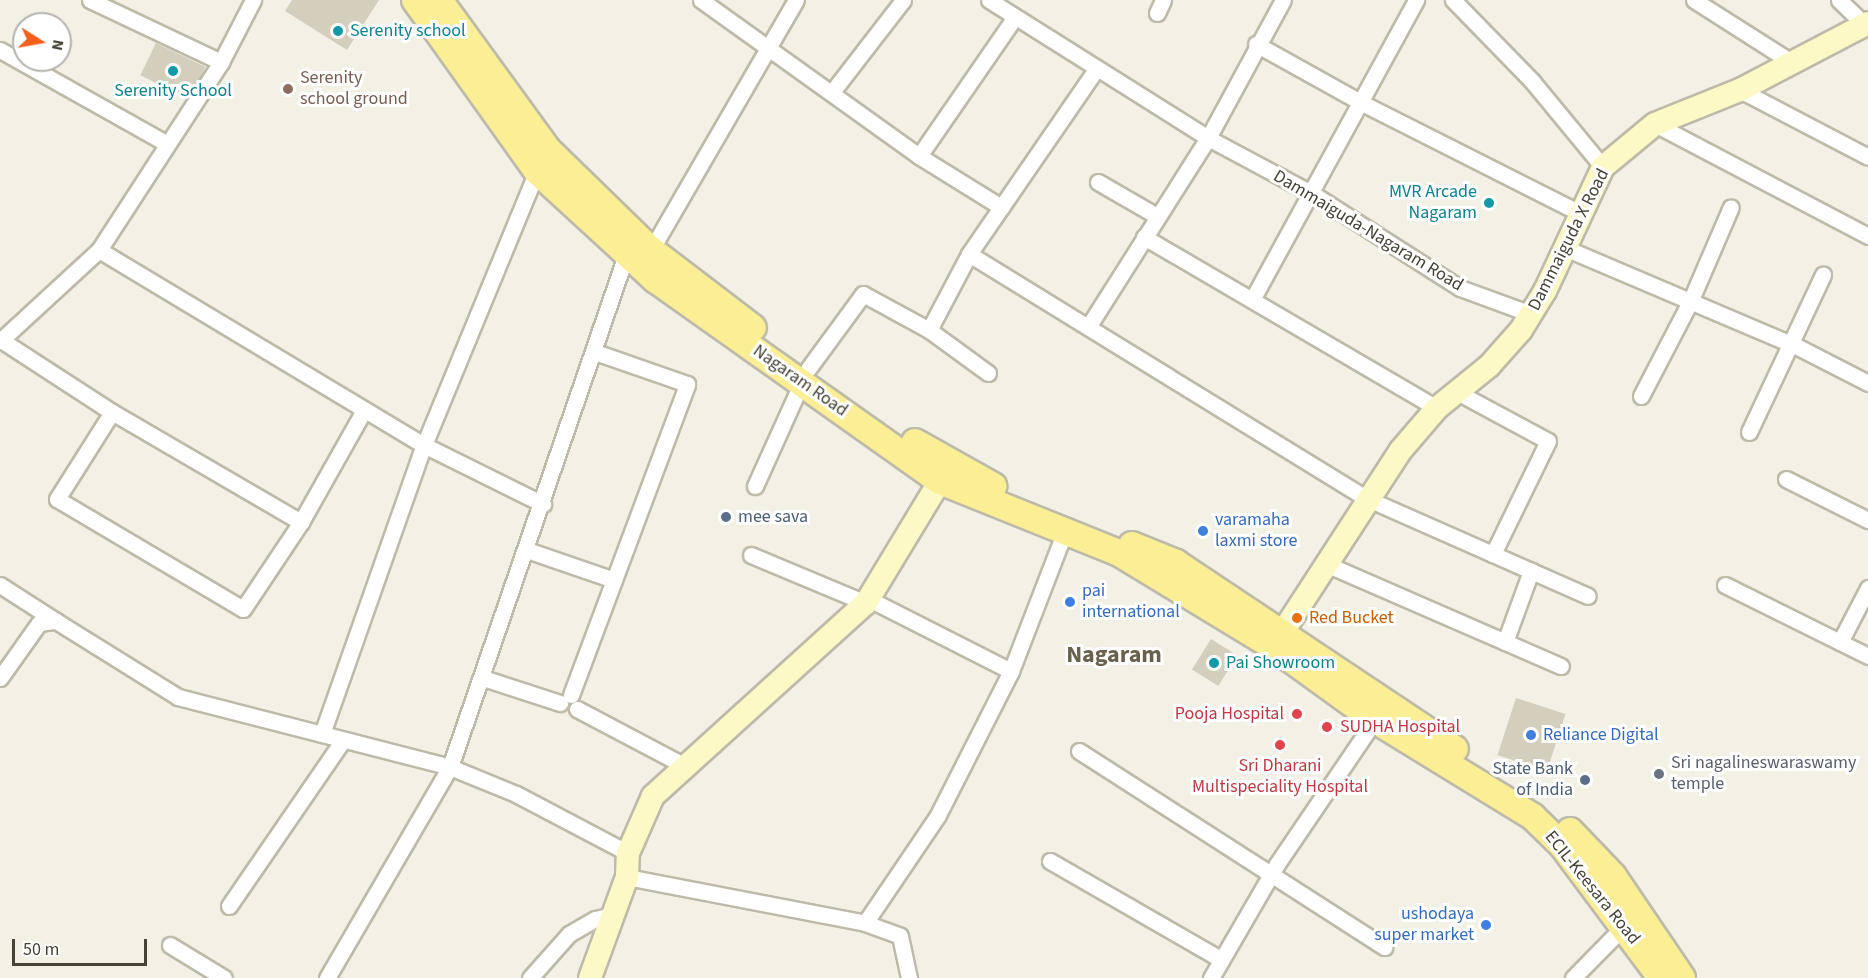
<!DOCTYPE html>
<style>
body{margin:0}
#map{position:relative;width:1868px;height:978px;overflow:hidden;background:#f3f1e6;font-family:"Source Sans 3",sans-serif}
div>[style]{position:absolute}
.building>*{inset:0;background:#d4cebc;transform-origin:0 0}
.roads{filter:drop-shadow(2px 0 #bebaa9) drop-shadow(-2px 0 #bebaa9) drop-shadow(0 2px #bebaa9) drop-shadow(0 -2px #bebaa9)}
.street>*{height:15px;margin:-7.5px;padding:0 7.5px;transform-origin:7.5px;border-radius:7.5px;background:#fff}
.secondary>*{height:22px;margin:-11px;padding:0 11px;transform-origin:11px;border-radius:11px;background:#fdf9c6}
.primary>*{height:26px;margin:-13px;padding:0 13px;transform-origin:13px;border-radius:13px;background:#fbef96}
.dots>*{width:16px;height:16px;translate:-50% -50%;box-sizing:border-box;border:3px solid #fff;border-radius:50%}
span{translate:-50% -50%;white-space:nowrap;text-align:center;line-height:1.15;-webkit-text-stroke:6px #fff;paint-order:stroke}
.culture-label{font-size:18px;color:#0d838f}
.left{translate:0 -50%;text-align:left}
.right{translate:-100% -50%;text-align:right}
.education-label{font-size:18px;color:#785e54}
.street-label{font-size:18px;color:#454236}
.service-label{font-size:18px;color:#4e5e75}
.shop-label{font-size:18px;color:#366cbe}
.food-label{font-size:18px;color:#c56008}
.health-label{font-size:18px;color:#be3a42}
.worship-label{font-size:18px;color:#5b616d}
.district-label{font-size:24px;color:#68614d;font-weight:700}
.north{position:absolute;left:12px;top:12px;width:60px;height:60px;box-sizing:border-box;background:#fff;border:2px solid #b5b3af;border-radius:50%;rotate:101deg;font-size:16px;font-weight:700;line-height:24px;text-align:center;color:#454236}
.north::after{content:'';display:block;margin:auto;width:21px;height:27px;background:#f4601c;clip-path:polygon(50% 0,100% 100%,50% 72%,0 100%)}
.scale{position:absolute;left:12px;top:939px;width:135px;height:27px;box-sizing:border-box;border:3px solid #454236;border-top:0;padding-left:8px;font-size:18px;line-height:21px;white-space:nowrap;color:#454236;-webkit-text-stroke:4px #fff;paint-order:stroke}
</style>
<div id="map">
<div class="building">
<div style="clip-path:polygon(292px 0,379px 0,347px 50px,285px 11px)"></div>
<div style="left:156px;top:43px;width:55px;height:36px;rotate:26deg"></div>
<div style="left:1211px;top:639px;width:31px;height:36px;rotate:32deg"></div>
<div style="left:1516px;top:698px;width:52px;height:60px;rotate:18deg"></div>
</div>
<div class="roads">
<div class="street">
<div style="left:90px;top:0;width:145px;rotate:25.3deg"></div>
<div style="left:701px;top:0;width:268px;rotate:35.6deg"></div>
<div style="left:919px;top:156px;width:97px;rotate:31.9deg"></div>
<div style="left:989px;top:0;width:259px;rotate:32.2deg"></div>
<div style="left:1208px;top:138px;width:119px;rotate:28.1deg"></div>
<div style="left:1313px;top:194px;width:174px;rotate:32.6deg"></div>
<div style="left:1460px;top:288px;width:76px;rotate:20.1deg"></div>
<div style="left:1453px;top:0;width:113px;rotate:45.7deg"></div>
<div style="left:1532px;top:81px;width:112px;rotate:50.5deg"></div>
<div style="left:1694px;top:0;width:117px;rotate:32.5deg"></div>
<div style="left:1839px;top:0;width:36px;rotate:44deg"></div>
<div style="left:1157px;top:13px;width:14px;rotate:-65deg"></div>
<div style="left:1256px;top:44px;width:119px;rotate:29.1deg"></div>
<div style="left:1360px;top:102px;width:246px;rotate:26.8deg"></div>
<div style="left:0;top:50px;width:190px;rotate:29.3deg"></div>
<div style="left:1740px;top:90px;width:144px;rotate:27.6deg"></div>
<div style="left:832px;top:92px;width:116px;rotate:-52.3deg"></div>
<div style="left:1655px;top:124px;width:241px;rotate:27.7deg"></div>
<div style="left:919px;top:156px;width:169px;rotate:-55.4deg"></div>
<div style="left:1098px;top:182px;width:68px;rotate:30deg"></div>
<div style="left:1144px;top:237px;width:339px;rotate:30.3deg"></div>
<div style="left:1565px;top:248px;width:249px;rotate:23deg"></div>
<div style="left:1794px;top:345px;width:83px;rotate:27.2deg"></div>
<div style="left:99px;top:250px;width:379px;rotate:31deg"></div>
<div style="left:424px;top:445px;width:133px;rotate:26.4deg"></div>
<div style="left:651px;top:250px;width:289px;rotate:-59.9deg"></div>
<div style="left:969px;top:254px;width:468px;rotate:31.6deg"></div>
<div style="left:1368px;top:499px;width:240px;rotate:23.8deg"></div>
<div style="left:1253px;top:298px;width:340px;rotate:-61.3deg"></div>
<div style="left:1088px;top:327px;width:224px;rotate:-57.6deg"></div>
<div style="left:1208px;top:138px;width:157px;rotate:-61.5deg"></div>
<div style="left:929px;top:330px;width:86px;rotate:-62.2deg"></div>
<div style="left:969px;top:254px;width:224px;rotate:-55.5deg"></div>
<div style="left:1px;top:340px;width:132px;rotate:33deg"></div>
<div style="left:112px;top:412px;width:219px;rotate:30.2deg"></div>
<div style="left:0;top:341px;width:134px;rotate:-42.6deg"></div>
<div style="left:99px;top:250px;width:224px;rotate:-57deg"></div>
<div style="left:221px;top:62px;width:70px;rotate:-62.7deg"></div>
<div style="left:808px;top:369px;width:93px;rotate:-53.7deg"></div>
<div style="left:863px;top:294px;width:75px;rotate:28.6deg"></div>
<div style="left:929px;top:330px;width:73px;rotate:36.1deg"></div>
<div style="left:1457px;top:392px;width:103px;rotate:28.3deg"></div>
<div style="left:1548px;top:441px;width:126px;rotate:116deg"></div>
<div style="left:1641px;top:396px;width:106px;rotate:-62.5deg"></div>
<div style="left:1690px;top:302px;width:103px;rotate:-66.7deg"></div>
<div style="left:112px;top:412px;width:103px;rotate:122.3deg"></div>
<div style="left:57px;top:499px;width:216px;rotate:30.6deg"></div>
<div style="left:243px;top:609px;width:105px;rotate:-56.3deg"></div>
<div style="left:301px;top:522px;width:129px;rotate:-60.6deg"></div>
<div style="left:1749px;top:432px;width:174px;rotate:-64.8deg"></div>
<div style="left:1786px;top:479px;width:92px;rotate:26.6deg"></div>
<div style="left:755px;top:486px;width:114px;rotate:-65.7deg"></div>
<div style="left:527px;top:550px;width:92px;rotate:19deg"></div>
<div style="left:751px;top:555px;width:125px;rotate:22.7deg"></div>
<div style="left:1326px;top:564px;width:256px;rotate:23.5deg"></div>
<div style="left:0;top:585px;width:67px;rotate:32.7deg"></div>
<div style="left:1725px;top:585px;width:160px;rotate:26.4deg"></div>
<div style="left:869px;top:599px;width:159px;rotate:26.9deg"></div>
<div style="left:1505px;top:642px;width:76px;rotate:-69.9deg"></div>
<div style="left:1840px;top:642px;width:61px;rotate:-62.6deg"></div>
<div style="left:0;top:678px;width:67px;rotate:-54.7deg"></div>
<div style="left:39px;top:623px;width:17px;rotate:-7deg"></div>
<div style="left:56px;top:621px;width:144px;rotate:31.9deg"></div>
<div style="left:178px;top:697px;width:281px;rotate:14.4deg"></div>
<div style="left:450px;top:767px;width:71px;rotate:22.2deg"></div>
<div style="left:516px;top:794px;width:127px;rotate:27.8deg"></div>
<div style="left:483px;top:678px;width:81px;rotate:18deg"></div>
<div style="left:571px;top:695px;width:332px;rotate:-69.5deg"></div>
<div style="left:687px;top:384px;width:97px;rotate:-160.8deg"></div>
<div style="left:577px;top:709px;width:124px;rotate:27.8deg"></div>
<div style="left:322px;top:734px;width:306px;rotate:-70.6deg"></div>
<div style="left:424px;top:445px;width:296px;rotate:-67.6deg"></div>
<div style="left:1079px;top:751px;width:363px;rotate:32.7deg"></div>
<div style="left:1050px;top:861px;width:198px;rotate:29.9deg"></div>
<div style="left:627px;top:877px;width:242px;rotate:10.9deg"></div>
<div style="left:865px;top:923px;width:130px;rotate:-55.9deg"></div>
<div style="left:938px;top:815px;width:161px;rotate:-63.1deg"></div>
<div style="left:1011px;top:671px;width:147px;rotate:-68.9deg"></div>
<div style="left:229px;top:906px;width:201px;rotate:-55.5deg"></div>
<div style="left:865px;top:923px;width:37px;rotate:20deg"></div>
<div style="left:900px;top:936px;width:43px;rotate:77.9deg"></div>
<div style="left:170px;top:945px;width:63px;rotate:31.4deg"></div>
<div style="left:327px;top:978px;width:244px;rotate:-59.8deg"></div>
<div style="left:450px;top:767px;width:541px;rotate:-71.03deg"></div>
<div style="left:530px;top:978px;width:59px;rotate:-48.4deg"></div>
<div style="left:569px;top:934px;width:30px;rotate:-30deg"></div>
<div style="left:595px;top:919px;width:18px;rotate:-13deg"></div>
<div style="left:1211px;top:978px;width:132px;rotate:-59.9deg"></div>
<div style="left:1277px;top:864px;width:174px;rotate:-55.8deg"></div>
<div style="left:1573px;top:978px;width:74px;rotate:-45.5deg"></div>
</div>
<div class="secondary">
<div style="left:1282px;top:633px;width:218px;rotate:-57deg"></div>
<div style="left:1401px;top:450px;width:55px;rotate:-49.4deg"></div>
<div style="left:1437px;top:408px;width:67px;rotate:-38.9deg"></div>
<div style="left:1489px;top:366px;width:48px;rotate:-48.4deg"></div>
<div style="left:1521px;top:330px;width:46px;rotate:-58.4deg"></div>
<div style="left:1545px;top:291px;width:137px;rotate:-64.9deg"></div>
<div style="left:1603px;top:167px;width:67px;rotate:-39.6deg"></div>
<div style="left:1655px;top:124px;width:92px;rotate:-21.8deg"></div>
<div style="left:1740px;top:90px;width:144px;rotate:-27.6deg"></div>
<div style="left:590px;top:978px;width:108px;rotate:-69.9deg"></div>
<div style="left:627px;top:877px;width:24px;rotate:-88deg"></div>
<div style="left:628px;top:853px;width:62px;rotate:-66.3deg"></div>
<div style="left:653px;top:796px;width:287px;rotate:-42.2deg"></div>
<div style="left:866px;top:603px;width:143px;rotate:-58.8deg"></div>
</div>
<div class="primary">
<div style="left:415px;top:0;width:210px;rotate:54.5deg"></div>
<div style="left:537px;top:171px;width:161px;rotate:42.5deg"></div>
<div style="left:656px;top:280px;width:348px;rotate:35.3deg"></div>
<div style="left:940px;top:481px;width:193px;rotate:21.9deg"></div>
<div style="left:1119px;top:553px;width:181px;rotate:31.2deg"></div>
<div style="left:1274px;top:647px;width:125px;rotate:35.9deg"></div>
<div style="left:1375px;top:720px;width:185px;rotate:31.5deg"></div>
<div style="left:1533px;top:817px;width:40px;rotate:44deg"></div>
<div style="left:1562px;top:845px;width:166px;rotate:53.3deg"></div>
<div style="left:439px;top:0;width:185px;rotate:54deg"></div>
<div style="left:548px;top:150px;width:144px;rotate:44.2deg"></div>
<div style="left:651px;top:250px;width:128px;rotate:37.4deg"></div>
<div style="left:915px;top:442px;width:90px;rotate:29.4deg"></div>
<div style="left:1132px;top:545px;width:48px;rotate:22.2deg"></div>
<div style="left:1176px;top:563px;width:335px;rotate:33.7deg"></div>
<div style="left:1570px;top:831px;width:62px;rotate:46.3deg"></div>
<div style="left:1613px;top:876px;width:123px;rotate:55.9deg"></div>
</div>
</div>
<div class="dots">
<div style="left:338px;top:31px;background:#0f9aa8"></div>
<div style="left:173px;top:71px;background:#0f9aa8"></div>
<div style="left:288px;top:89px;background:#8d6e63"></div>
<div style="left:1489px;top:203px;background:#0f9aa8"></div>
<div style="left:726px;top:517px;background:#5c6f8a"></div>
<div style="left:1203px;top:531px;background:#3f7fe0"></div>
<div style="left:1070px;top:602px;background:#3f7fe0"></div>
<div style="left:1297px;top:618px;background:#e8710a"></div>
<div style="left:1214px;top:663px;background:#0f9aa8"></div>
<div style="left:1297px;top:714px;background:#e0444e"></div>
<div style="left:1327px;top:727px;background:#e0444e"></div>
<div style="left:1531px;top:735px;background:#3f7fe0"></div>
<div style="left:1280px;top:745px;background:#e0444e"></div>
<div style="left:1659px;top:774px;background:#6b7280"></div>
<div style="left:1585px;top:780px;background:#5c6f8a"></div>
<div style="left:1486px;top:925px;background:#3f7fe0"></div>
</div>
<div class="culture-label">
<span class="left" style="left:350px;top:31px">Serenity school</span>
<span style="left:173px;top:91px">Serenity School</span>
<span class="right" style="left:1477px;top:203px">MVR Arcade<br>Nagaram</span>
<span class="left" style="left:1226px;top:663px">Pai Showroom</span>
</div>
<div class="education-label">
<span class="left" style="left:300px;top:89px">Serenity<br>school ground</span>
</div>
<div class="street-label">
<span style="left:1368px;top:231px;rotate:31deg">Dammaiguda-Nagaram Road</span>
<span style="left:1569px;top:240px;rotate:-63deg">Dammaiguda X Road</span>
<span style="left:800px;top:381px;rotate:35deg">Nagaram Road</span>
<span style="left:1592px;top:888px;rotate:51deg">ECIL-Keesara Road</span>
</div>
<div class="service-label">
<span class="left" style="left:738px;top:517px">mee sava</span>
<span class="right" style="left:1573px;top:780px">State Bank<br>of India</span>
</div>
<div class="shop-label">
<span class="left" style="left:1215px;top:531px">varamaha<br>laxmi store</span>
<span class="left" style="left:1082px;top:602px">pai<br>international</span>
<span class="left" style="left:1543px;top:735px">Reliance Digital</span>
<span class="right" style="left:1474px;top:925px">ushodaya<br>super market</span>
</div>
<div class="food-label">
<span class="left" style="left:1309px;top:618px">Red Bucket</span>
</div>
<div class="health-label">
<span class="right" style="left:1284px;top:714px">Pooja Hospital</span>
<span class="left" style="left:1340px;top:727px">SUDHA Hospital</span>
<span style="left:1280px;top:777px">Sri Dharani<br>Multispeciality Hospital</span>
</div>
<div class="worship-label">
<span class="left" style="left:1671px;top:774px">Sri nagalineswaraswamy<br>temple</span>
</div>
<div class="district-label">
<span style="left:1114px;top:655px">Nagaram</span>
</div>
<div class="north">N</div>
<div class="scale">50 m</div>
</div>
